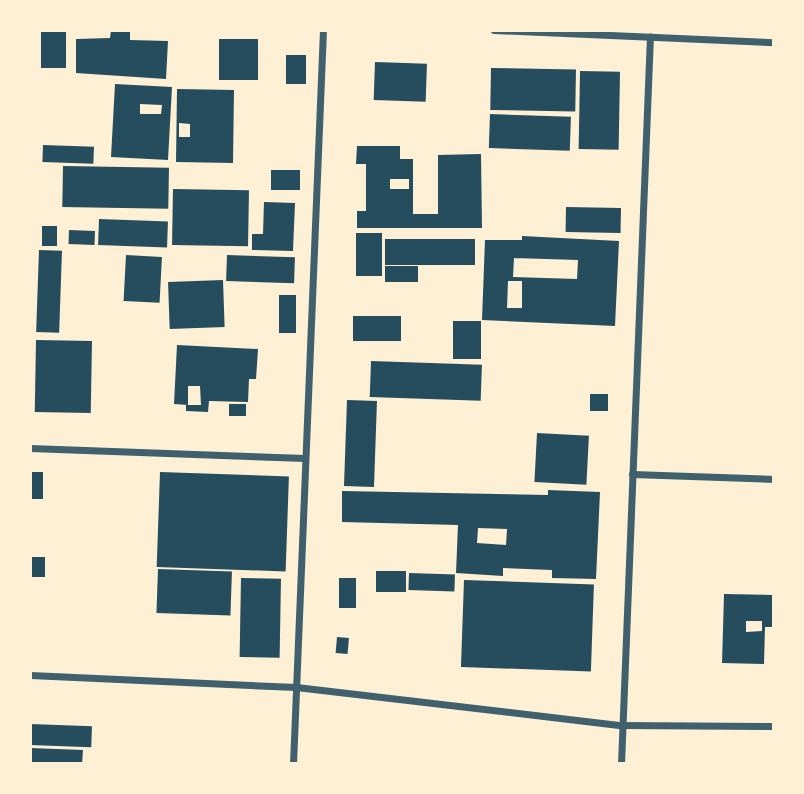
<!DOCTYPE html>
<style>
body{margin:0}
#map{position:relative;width:804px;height:794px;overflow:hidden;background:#fdf0d5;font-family:Jost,sans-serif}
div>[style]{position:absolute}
.building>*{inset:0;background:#264d5e;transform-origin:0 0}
.minor>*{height:7px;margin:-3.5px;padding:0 3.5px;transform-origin:3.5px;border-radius:3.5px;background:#3f606c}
span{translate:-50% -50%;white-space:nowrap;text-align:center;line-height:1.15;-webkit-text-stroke:7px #fdf0d5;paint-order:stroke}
.frame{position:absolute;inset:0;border:32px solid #fdf0d5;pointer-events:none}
</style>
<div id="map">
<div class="building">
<div style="left:41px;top:30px;width:25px;height:38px"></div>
<div style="clip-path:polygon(111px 30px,130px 30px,130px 40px,168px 41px,166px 79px,76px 73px,76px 39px,110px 38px)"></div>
<div style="left:219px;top:39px;width:39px;height:41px"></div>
<div style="left:286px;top:55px;width:20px;height:29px"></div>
<div style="left:375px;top:62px;width:52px;height:38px;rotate:2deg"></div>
<div style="left:491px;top:68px;width:85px;height:42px;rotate:1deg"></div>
<div style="left:580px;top:71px;width:40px;height:78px;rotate:1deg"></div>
<div style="clip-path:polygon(evenodd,115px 84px,172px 87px,168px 160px,111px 157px,115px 84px,140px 104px,162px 105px,161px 114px,140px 114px,140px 104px)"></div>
<div style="clip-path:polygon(evenodd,177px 89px,234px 90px,233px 163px,176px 162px,177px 89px,179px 123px,190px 124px,190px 137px,179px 137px,179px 123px)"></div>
<div style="left:490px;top:114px;width:81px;height:34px;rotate:2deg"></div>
<div style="left:43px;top:145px;width:51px;height:17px;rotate:2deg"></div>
<div style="clip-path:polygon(evenodd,357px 146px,400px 146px,400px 159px,413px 159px,413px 214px,438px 214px,438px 155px,481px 154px,482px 228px,357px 228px,357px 211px,366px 211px,366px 164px,356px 164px,357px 146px,390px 179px,409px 179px,409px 189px,390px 189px,390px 179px)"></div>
<div style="left:63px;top:166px;width:106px;height:41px;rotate:1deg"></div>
<div style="left:271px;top:170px;width:29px;height:20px"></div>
<div style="left:173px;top:189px;width:76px;height:56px;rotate:1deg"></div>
<div style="clip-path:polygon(264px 202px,295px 203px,293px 251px,252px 250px,252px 234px,263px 234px)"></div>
<div style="left:566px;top:207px;width:55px;height:25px;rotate:1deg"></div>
<div style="left:99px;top:219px;width:69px;height:26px;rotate:2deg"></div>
<div style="left:42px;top:226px;width:15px;height:20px"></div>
<div style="left:69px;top:230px;width:26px;height:14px;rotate:2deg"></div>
<div style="left:356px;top:233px;width:26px;height:43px"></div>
<div style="clip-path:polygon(evenodd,522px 236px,619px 241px,615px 326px,482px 320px,485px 240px,522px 240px,522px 236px,514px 258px,578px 260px,577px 279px,513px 277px,514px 258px,522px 236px,508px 281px,522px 281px,522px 308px,507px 308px,508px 281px)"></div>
<div style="left:385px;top:239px;width:90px;height:26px"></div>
<div style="left:39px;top:250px;width:23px;height:82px;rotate:2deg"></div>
<div style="left:126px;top:255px;width:36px;height:46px;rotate:3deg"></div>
<div style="left:227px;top:255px;width:68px;height:26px;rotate:2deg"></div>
<div style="left:385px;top:266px;width:33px;height:16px"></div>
<div style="left:223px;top:280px;width:47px;height:55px;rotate:88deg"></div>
<div style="left:279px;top:295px;width:17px;height:38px"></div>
<div style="left:353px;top:316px;width:48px;height:25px"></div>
<div style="left:453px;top:321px;width:28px;height:38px"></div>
<div style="left:36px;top:340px;width:56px;height:72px;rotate:1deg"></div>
<div style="clip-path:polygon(177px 345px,258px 349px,256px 379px,249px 379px,248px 402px,209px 401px,208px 412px,186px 411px,186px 405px,201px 405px,200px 386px,188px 386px,188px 405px,174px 404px)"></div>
<div style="left:371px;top:361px;width:111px;height:36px;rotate:2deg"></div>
<div style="left:590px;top:394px;width:18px;height:17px"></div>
<div style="left:347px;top:400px;width:30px;height:86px;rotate:2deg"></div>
<div style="left:229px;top:404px;width:17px;height:12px"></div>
<div style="left:537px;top:433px;width:52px;height:49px;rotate:3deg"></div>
<div style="left:30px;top:472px;width:13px;height:27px"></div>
<div style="left:160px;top:472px;width:129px;height:95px;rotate:2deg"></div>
<div style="clip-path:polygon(evenodd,548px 490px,600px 492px,596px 579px,552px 578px,552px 570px,503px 568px,503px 576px,456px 573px,458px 525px,342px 522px,342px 491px,548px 495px,548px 490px,478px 528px,507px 529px,506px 545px,477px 543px,478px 528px)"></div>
<div style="left:30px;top:557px;width:15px;height:20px"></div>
<div style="left:158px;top:569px;width:74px;height:44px;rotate:2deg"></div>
<div style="left:376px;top:571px;width:30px;height:21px"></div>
<div style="left:409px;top:573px;width:46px;height:17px;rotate:2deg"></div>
<div style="left:241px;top:578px;width:40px;height:79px;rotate:1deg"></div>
<div style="left:339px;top:578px;width:17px;height:30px"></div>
<div style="left:464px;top:580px;width:130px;height:87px;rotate:2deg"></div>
<div style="clip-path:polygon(evenodd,724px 594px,774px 595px,774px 627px,765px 627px,764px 664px,722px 663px,724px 594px,746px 621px,762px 621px,762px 631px,746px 632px,746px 621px)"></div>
<div style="left:337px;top:637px;width:12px;height:16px;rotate:5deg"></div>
<div style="left:30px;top:724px;width:62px;height:21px;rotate:2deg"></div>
<div style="clip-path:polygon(30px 748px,83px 750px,82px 764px,30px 764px)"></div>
</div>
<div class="minor">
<div style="left:494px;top:30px;width:280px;rotate:2.5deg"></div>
<div style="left:30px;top:448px;width:275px;rotate:2.1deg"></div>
<div style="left:632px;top:474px;width:142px;rotate:2deg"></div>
<div style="left:30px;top:675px;width:266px;rotate:2.6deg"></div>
<div style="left:296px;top:687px;width:327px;rotate:6.7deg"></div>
<div style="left:621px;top:725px;width:153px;rotate:0.4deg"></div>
<div style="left:293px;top:764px;width:735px;rotate:-87.66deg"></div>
<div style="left:621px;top:764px;width:728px;rotate:-87.72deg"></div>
</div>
<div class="frame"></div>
</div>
